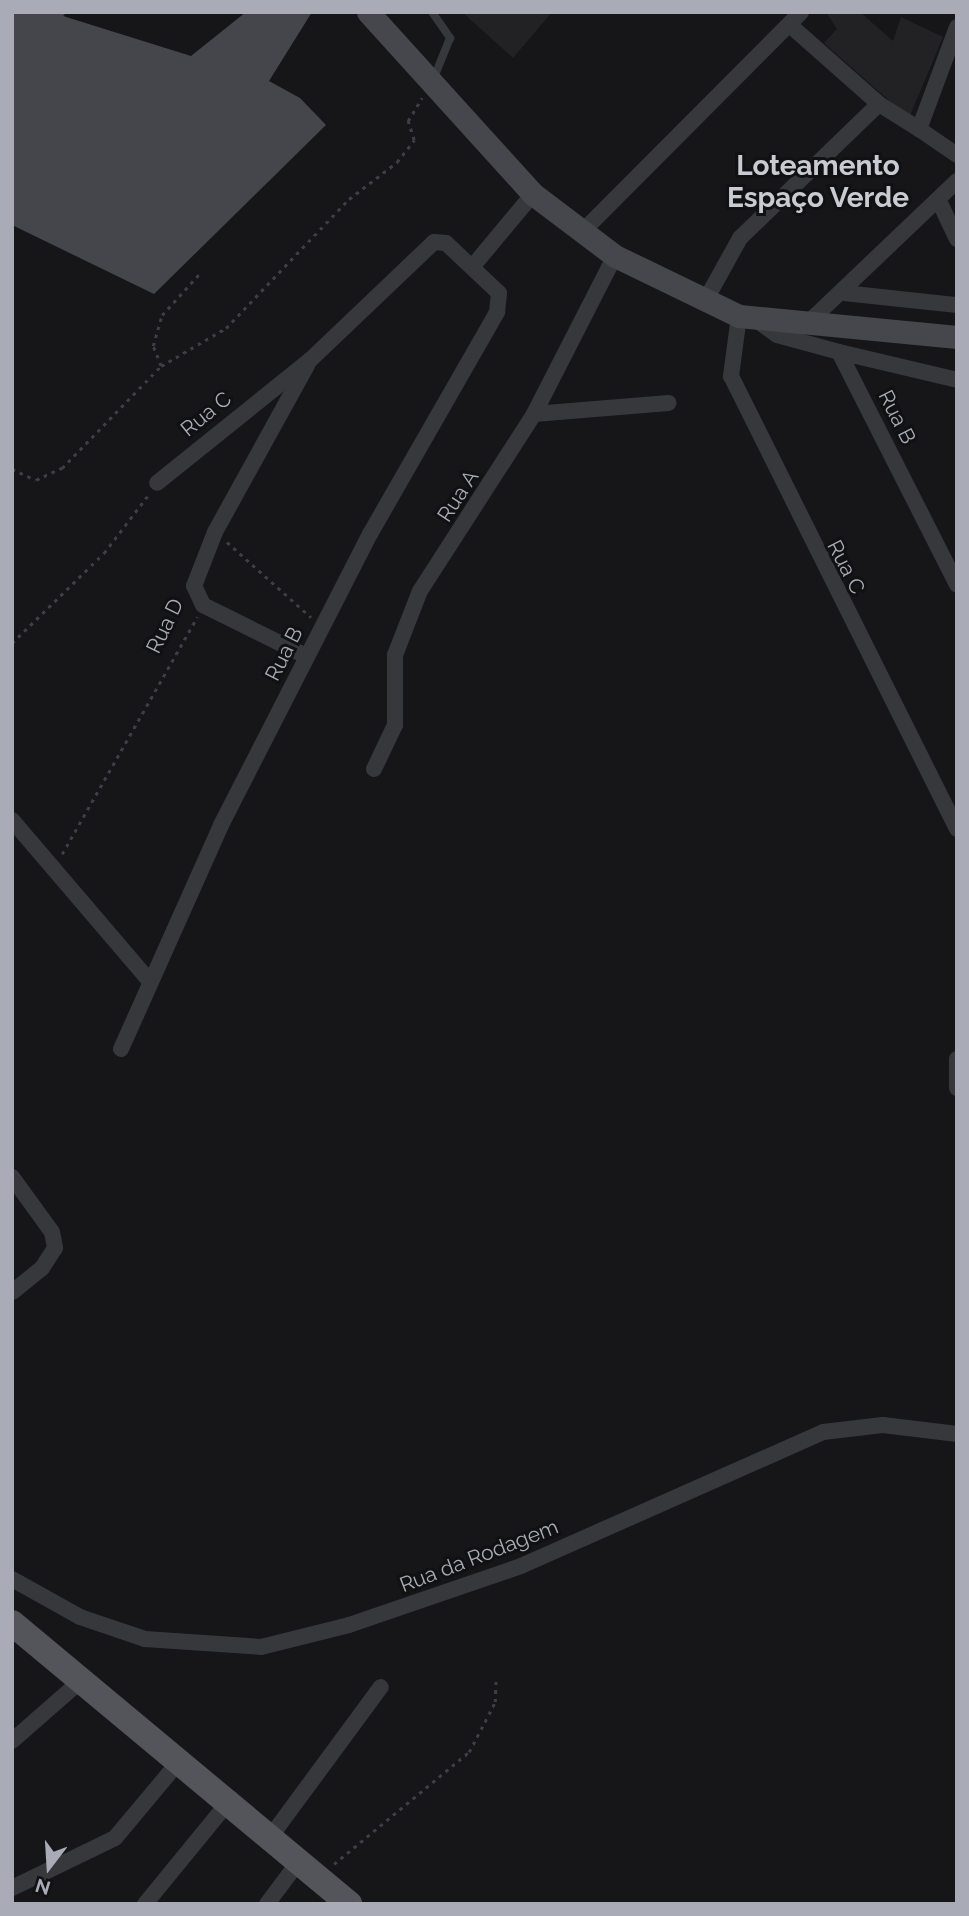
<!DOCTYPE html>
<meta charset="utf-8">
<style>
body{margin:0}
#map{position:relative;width:969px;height:1916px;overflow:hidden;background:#161618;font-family:Raleway,sans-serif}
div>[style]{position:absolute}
.built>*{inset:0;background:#222225}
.building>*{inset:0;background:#45464b}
.path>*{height:2.5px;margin-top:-1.25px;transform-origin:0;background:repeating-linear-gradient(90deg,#3d3f43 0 3.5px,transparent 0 8.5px)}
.lane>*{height:8px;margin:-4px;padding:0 4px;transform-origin:4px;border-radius:4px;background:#37383c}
.street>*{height:16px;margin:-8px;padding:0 8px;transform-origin:8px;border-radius:8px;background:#37383c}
.secondary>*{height:23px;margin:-11.5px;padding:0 11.5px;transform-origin:11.5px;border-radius:11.5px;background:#45474c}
.primary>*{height:26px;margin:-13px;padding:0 13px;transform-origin:13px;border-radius:13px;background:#53555b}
span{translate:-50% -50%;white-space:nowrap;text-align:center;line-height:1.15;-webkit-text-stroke:6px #111113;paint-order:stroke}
.street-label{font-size:21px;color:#a9acb7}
.district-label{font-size:28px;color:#c9cbd3;font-weight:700}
.frame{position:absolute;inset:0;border:14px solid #a9acb7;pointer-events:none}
.north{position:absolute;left:14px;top:1832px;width:70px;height:70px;-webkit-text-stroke:5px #111113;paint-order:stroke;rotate:197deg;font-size:19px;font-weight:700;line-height:28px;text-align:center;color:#a9acb7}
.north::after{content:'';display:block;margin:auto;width:24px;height:32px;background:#a9acb7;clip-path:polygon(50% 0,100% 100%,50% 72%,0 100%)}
</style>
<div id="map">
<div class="built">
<div style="clip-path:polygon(462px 12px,552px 12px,513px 58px)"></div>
<div style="clip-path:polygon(826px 12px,860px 12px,893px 41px,901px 17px,943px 37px,909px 118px,824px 43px,837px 29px)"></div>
</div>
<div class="building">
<div style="clip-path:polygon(12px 12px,67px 12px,63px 16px,191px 56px,246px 12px,312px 12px,269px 81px,300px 98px,326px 125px,154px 294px,12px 225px)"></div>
</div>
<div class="path">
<div style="left:161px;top:366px;width:22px;rotate:-112deg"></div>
<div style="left:153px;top:346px;width:32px;rotate:-74deg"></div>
<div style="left:162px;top:315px;width:58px;rotate:-47.8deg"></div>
<div style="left:12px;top:469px;width:26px;rotate:25deg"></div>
<div style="left:36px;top:480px;width:29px;rotate:-25deg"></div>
<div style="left:62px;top:468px;width:142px;rotate:-45.9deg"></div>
<div style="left:161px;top:366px;width:75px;rotate:-30.3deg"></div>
<div style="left:226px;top:328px;width:178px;rotate:-46.4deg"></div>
<div style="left:349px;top:199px;width:61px;rotate:-37.6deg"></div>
<div style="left:397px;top:162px;width:28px;rotate:-52deg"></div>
<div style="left:414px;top:140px;width:20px;rotate:-108deg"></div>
<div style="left:408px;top:121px;width:27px;rotate:-59deg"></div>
<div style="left:227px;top:542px;width:113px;rotate:41.8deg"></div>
<div style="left:12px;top:643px;width:129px;rotate:-44.4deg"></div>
<div style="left:104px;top:553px;width:74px;rotate:-52.7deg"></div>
<div style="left:62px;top:854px;width:273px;rotate:-60.3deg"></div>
<div style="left:334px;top:1864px;width:175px;rotate:-39.7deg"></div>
<div style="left:469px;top:1752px;width:56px;rotate:-62.5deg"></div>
<div style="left:495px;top:1702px;width:25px;rotate:-88deg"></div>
</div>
<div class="lane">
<div style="left:432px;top:12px;width:32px;rotate:55deg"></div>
<div style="left:450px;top:38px;width:45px;rotate:112deg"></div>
</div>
<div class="street">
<div style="left:792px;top:27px;width:116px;rotate:41.5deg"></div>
<div style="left:879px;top:104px;width:47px;rotate:32deg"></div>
<div style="left:957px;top:27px;width:109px;rotate:110.4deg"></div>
<div style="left:919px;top:129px;width:46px;rotate:34.4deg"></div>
<div style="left:939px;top:201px;width:42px;rotate:64.7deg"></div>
<div style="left:581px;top:233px;width:312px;rotate:-45.1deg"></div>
<div style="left:473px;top:266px;width:94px;rotate:-50.2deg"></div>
<div style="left:844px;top:293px;width:114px;rotate:6.1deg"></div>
<div style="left:704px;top:303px;width:74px;rotate:-61deg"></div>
<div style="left:740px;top:238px;width:193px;rotate:-44deg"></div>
<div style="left:739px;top:316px;width:61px;rotate:97.6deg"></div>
<div style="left:731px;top:376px;width:506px;rotate:63.49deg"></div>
<div style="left:755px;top:319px;width:27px;rotate:36deg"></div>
<div style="left:777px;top:335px;width:64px;rotate:15.3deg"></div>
<div style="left:839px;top:352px;width:261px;rotate:63.1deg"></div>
<div style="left:812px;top:319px;width:200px;rotate:-43.6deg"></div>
<div style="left:839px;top:352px;width:121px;rotate:13.3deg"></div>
<div style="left:534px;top:414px;width:135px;rotate:-4.7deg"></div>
<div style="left:306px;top:656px;width:115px;rotate:-153.7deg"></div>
<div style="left:203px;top:605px;width:21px;rotate:-115deg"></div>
<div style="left:194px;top:586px;width:58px;rotate:-68.7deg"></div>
<div style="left:215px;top:532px;width:191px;rotate:-61.1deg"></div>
<div style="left:374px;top:769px;width:49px;rotate:-64.5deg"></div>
<div style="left:395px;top:725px;width:70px;rotate:-90deg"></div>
<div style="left:395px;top:655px;width:69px;rotate:-68.7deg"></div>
<div style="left:420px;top:591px;width:211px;rotate:-57.2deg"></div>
<div style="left:534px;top:414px;width:178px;rotate:-62.9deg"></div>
<div style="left:12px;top:820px;width:209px;rotate:49.5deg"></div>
<div style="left:121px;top:1049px;width:245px;rotate:-65.9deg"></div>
<div style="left:221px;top:825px;width:327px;rotate:-62.9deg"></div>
<div style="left:370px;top:534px;width:256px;rotate:-60.2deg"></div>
<div style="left:497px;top:312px;width:19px;rotate:-84deg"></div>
<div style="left:499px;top:293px;width:73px;rotate:-136.7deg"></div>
<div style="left:446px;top:243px;width:12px;rotate:-175deg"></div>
<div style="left:434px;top:242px;width:171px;rotate:136.4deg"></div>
<div style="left:310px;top:360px;width:196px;rotate:141.2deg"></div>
<div style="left:957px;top:1059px;width:29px;rotate:90deg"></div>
<div style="left:12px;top:1177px;width:68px;rotate:54deg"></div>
<div style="left:52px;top:1232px;width:16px;rotate:79deg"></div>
<div style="left:55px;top:1248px;width:24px;rotate:123deg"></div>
<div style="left:42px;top:1268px;width:38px;rotate:141deg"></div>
<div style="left:12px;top:1579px;width:78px;rotate:29.2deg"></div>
<div style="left:80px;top:1617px;width:69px;rotate:18.7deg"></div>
<div style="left:145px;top:1639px;width:116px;rotate:3.9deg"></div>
<div style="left:261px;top:1647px;width:91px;rotate:-14deg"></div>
<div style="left:349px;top:1625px;width:182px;rotate:-18.9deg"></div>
<div style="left:521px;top:1566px;width:330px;rotate:-23.9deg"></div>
<div style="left:823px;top:1432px;width:60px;rotate:-6.7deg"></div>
<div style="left:883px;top:1425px;width:75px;rotate:6.9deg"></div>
<div style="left:12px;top:1741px;width:96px;rotate:-41.2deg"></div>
<div style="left:271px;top:1836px;width:185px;rotate:-53.6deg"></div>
<div style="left:12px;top:1888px;width:114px;rotate:-25.9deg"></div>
<div style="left:115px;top:1838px;width:104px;rotate:-50.1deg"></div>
<div style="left:145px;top:1904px;width:136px;rotate:-50.7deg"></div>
<div style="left:267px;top:1904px;width:54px;rotate:-53.3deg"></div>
</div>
<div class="secondary">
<div style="left:368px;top:12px;width:246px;rotate:47.8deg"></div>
<div style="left:533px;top:194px;width:103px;rotate:37.1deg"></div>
<div style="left:615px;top:256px;width:138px;rotate:25.8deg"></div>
<div style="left:739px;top:316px;width:219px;rotate:5.5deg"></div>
</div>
<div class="primary">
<div style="left:12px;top:1623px;width:439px;rotate:39.8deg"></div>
</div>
<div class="street-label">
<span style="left:206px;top:414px;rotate:-39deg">Rua C</span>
<span style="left:897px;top:417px;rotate:63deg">Rua B</span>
<span style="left:458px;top:496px;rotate:-57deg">Rua A</span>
<span style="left:846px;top:567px;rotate:63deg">Rua C</span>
<span style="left:165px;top:626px;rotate:-64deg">Rua D</span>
<span style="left:284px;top:654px;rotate:-63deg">Rua B</span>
<span style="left:479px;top:1556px;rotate:-21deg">Rua da Rodagem</span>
</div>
<div class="district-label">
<span style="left:818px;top:182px">Loteamento<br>Espaço Verde</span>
</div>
<div class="frame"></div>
<div class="north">N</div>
</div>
